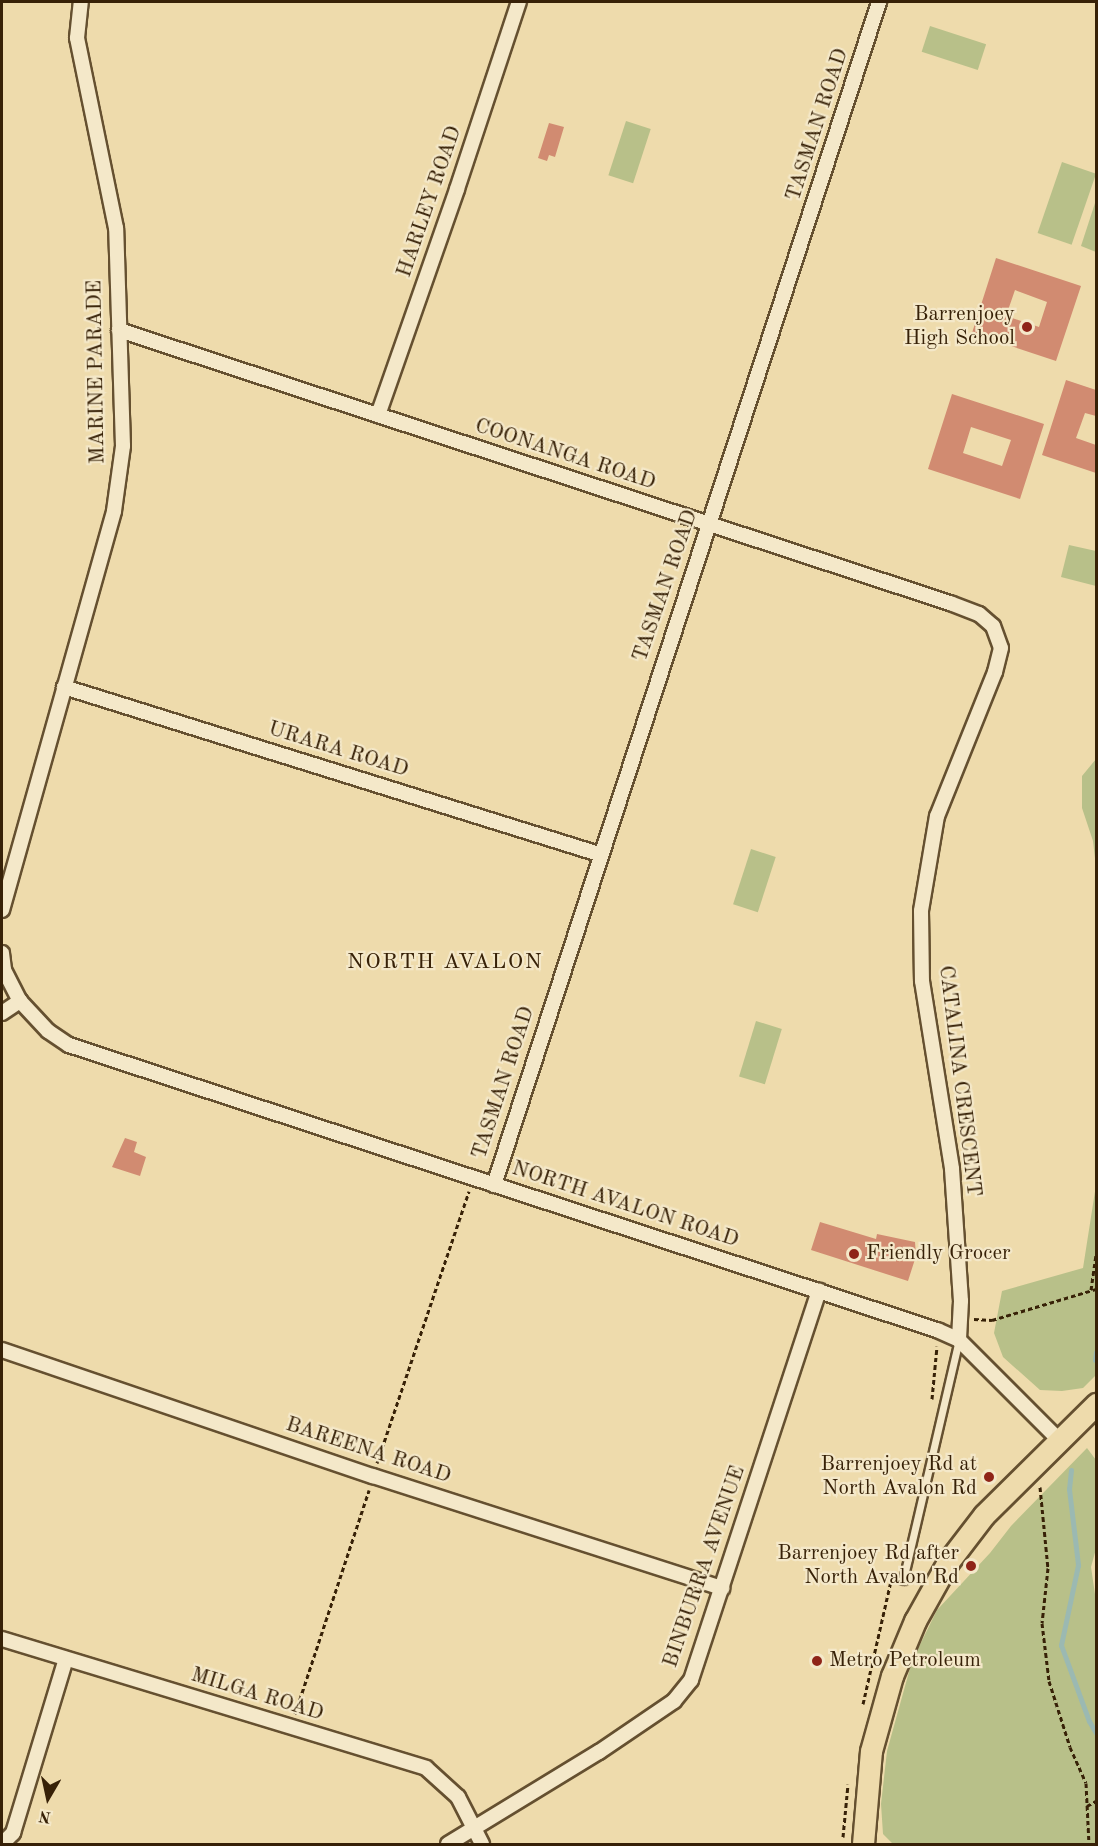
<!DOCTYPE html>
<style>
body{margin:0}
#map{position:relative;width:1098px;height:1846px;overflow:hidden;background:#eedbac;font-family:"Old Standard TT",serif}
div>[style]{position:absolute}
.green>*{inset:0;background:#b8c089;transform-origin:0 0}
.stream>*{height:5px;margin:-2.5px;padding:0 2.5px;transform-origin:2.5px;border-radius:2.5px;background:#9bb9b2}
.building>*{inset:0;background:#d18b71}
.path>*{height:3px;margin-top:-1.5px;transform-origin:0;background:repeating-linear-gradient(90deg,#372107 0 4.5px,transparent 0 7.5px)}
.roads{filter:drop-shadow(2px 0 #655030) drop-shadow(-2px 0 #655030) drop-shadow(0 2px #655030) drop-shadow(0 -2px #655030)}
.lane>*{height:7px;margin:-3.5px;padding:0 3.5px;transform-origin:3.5px;border-radius:3.5px;background:#f4e8c9}
.street>*{height:14px;margin:-7px;padding:0 7px;transform-origin:7px;border-radius:7px;background:#f4e8c9}
.primary>*{height:21px;margin:-10.5px;padding:0 10.5px;transform-origin:10.5px;border-radius:10.5px;background:#eedbac}
.dots>*{width:16px;height:16px;translate:-50% -50%;box-sizing:border-box;border:3px solid #f4e8c9;border-radius:50%}
span{translate:-50% -50%;white-space:nowrap;text-align:center;line-height:1.15;-webkit-text-stroke:4.5px #f4e8c9;paint-order:stroke}
.street-label{font-size:21px;color:#372107}
.poi-label{font-size:21px;color:#372107}
.right{translate:-100% -50%;text-align:right}
.left{translate:0 -50%;text-align:left}
.neighbourhood-label{font-size:22px;color:#372107;letter-spacing:1.5px}
.frame{position:absolute;inset:0;border:3px solid #372107;pointer-events:none}
.north{position:absolute;left:18px;top:1768px;width:60px;height:60px;-webkit-text-stroke:4px #f4e8c9;paint-order:stroke;rotate:189deg;font-size:16px;font-weight:700;line-height:24px;text-align:center;color:#372107}
.north::after{content:'';display:block;margin:auto;width:21px;height:27px;background:#372107;clip-path:polygon(50% 0,100% 100%,50% 72%,0 100%)}
</style>
<div id="map">
<div class="green">
<div style="left:930px;top:26px;width:59px;height:27px;rotate:18deg"></div>
<div style="left:626px;top:121px;width:26px;height:57px;rotate:18deg"></div>
<div style="left:1062px;top:162px;width:36px;height:75px;rotate:19deg"></div>
<div style="clip-path:polygon(1096px 200px,1096px 252px,1081px 246px)"></div>
<div style="clip-path:polygon(1069px 545px,1096px 551px,1096px 586px,1061px 577px)"></div>
<div style="clip-path:polygon(1096px 759px,1096px 867px,1093px 841px,1082px 808px,1082px 776px)"></div>
<div style="left:751px;top:849px;width:26px;height:58px;rotate:18deg"></div>
<div style="left:756px;top:1021px;width:27px;height:58px;rotate:17deg"></div>
<div style="clip-path:polygon(1096px 1185px,1096px 1375px,1083px 1388px,1062px 1391px,1040px 1390px,1003px 1357px,994px 1333px,1002px 1291px,1083px 1268px)"></div>
<div style="clip-path:polygon(1087px 1448px,1096px 1460px,1096px 1549px,1091px 1567px,1096px 1601px,1096px 1844px,893px 1844px,883px 1834px,881px 1804px,887px 1751px,912px 1661px,937px 1610px,990px 1553px,1011px 1526px)"></div>
</div>
<div class="stream">
<div style="left:1095px;top:1360px;width:8px;rotate:-83deg"></div>
<div style="left:1071px;top:1470px;width:19px;rotate:96deg"></div>
<div style="left:1069px;top:1489px;width:77px;rotate:83.2deg"></div>
<div style="left:1078px;top:1565px;width:82px;rotate:102deg"></div>
<div style="left:1061px;top:1645px;width:81px;rotate:69.8deg"></div>
<div style="left:1089px;top:1721px;width:14px;rotate:60deg"></div>
</div>
<div class="building">
<div style="clip-path:polygon(549px 123px,564px 127px,555px 157px,549px 155px,547px 161px,538px 158px)"></div>
<div style="clip-path:polygon(evenodd,996px 258px,1081px 286px,1056px 361px,972px 333px,996px 258px,1015px 290px,1047px 302px,1039px 327px,1006px 316px,1015px 290px)"></div>
<div style="clip-path:polygon(1066px 380px,1096px 390px,1096px 416px,1085px 413px,1076px 438px,1096px 445px,1096px 473px,1042px 455px)"></div>
<div style="clip-path:polygon(evenodd,952px 394px,1044px 424px,1020px 499px,928px 469px,952px 394px,971px 427px,1011px 440px,1002px 466px,963px 453px,971px 427px)"></div>
<div style="clip-path:polygon(125px 1138px,137px 1142px,134px 1152px,146px 1157px,140px 1176px,112px 1167px)"></div>
<div style="clip-path:polygon(820px 1222px,876px 1239px,877px 1234px,915px 1242px,916px 1256px,908px 1281px,811px 1250px)"></div>
</div>
<div class="path">
<div style="left:1091px;top:1290px;width:35px;rotate:-82deg"></div>
<div style="left:974px;top:1319px;width:18px;rotate:3deg"></div>
<div style="left:992px;top:1320px;width:109px;rotate:-16.6deg"></div>
<div style="left:932px;top:1399px;width:53px;rotate:-84.6deg"></div>
<div style="left:377px;top:1463px;width:287px;rotate:-71.3deg"></div>
<div style="left:1040px;top:1487px;width:81px;rotate:84.4deg"></div>
<div style="left:1048px;top:1568px;width:55px;rotate:96.2deg"></div>
<div style="left:1042px;top:1623px;width:58px;rotate:83.1deg"></div>
<div style="left:1049px;top:1681px;width:69px;rotate:72.3deg"></div>
<div style="left:1070px;top:1747px;width:39px;rotate:66deg"></div>
<div style="left:1086px;top:1783px;width:61px;rotate:87.2deg"></div>
<div style="left:863px;top:1704px;width:126px;rotate:-77.2deg"></div>
<div style="left:295px;top:1714px;width:236px;rotate:-71.7deg"></div>
<div style="left:1087px;top:1806px;width:10px;rotate:-29deg"></div>
<div style="left:843px;top:1837px;width:53px;rotate:-84.6deg"></div>
</div>
<div class="roads">
<div class="lane">
<div style="left:903px;top:1580px;width:246px;rotate:-76.9deg"></div>
</div>
<div class="street">
<div style="left:119px;top:330px;width:875px;rotate:18.19deg"></div>
<div style="left:950px;top:603px;width:31px;rotate:21deg"></div>
<div style="left:979px;top:614px;width:18px;rotate:41deg"></div>
<div style="left:993px;top:626px;width:23px;rotate:70deg"></div>
<div style="left:1001px;top:648px;width:25px;rotate:104deg"></div>
<div style="left:995px;top:672px;width:155px;rotate:111.9deg"></div>
<div style="left:937px;top:816px;width:96px;rotate:99.6deg"></div>
<div style="left:921px;top:911px;width:70px;rotate:89.2deg"></div>
<div style="left:922px;top:981px;width:190px;rotate:80.9deg"></div>
<div style="left:952px;top:1169px;width:132px;rotate:86.1deg"></div>
<div style="left:961px;top:1301px;width:39px;rotate:93deg"></div>
<div style="left:378px;top:415px;width:239px;rotate:-70.7deg"></div>
<div style="left:457px;top:189px;width:197px;rotate:-71.7deg"></div>
<div style="left:64px;top:687px;width:560px;rotate:17.34deg"></div>
<div style="left:2px;top:910px;width:414px;rotate:-74.3deg"></div>
<div style="left:114px;top:511px;width:66px;rotate:-82.1deg"></div>
<div style="left:123px;top:446px;width:218px;rotate:-91.8deg"></div>
<div style="left:116px;top:228px;width:194px;rotate:-101.6deg"></div>
<div style="left:77px;top:38px;width:36px;rotate:-84deg"></div>
<div style="left:2px;top:953px;width:17px;rotate:83deg"></div>
<div style="left:4px;top:970px;width:35px;rotate:63deg"></div>
<div style="left:20px;top:1001px;width:41px;rotate:47deg"></div>
<div style="left:48px;top:1031px;width:25px;rotate:34deg"></div>
<div style="left:69px;top:1045px;width:914px;rotate:18.18deg"></div>
<div style="left:937px;top:1330px;width:24px;rotate:24deg"></div>
<div style="left:959px;top:1340px;width:140px;rotate:45deg"></div>
<div style="left:2px;top:1013px;width:22px;rotate:-34deg"></div>
<div style="left:494px;top:1185px;width:1244px;rotate:-71.97deg"></div>
<div style="left:2px;top:1350px;width:392px;rotate:18.8deg"></div>
<div style="left:373px;top:1476px;width:367px;rotate:17.8deg"></div>
<div style="left:2px;top:1639px;width:443px;rotate:16.9deg"></div>
<div style="left:426px;top:1768px;width:43px;rotate:42.2deg"></div>
<div style="left:458px;top:1797px;width:53px;rotate:62.9deg"></div>
<div style="left:2px;top:1844px;width:16px;rotate:-45deg"></div>
<div style="left:13px;top:1833px;width:182px;rotate:-73.1deg"></div>
<div style="left:448px;top:1844px;width:177px;rotate:-31.4deg"></div>
<div style="left:599px;top:1752px;width:91px;rotate:-34.2deg"></div>
<div style="left:674px;top:1701px;width:27px;rotate:-51deg"></div>
<div style="left:691px;top:1680px;width:410px;rotate:-71.8deg"></div>
</div>
<div class="primary">
<div style="left:863px;top:1844px;width:93px;rotate:-85.1deg"></div>
<div style="left:871px;top:1751px;width:78px;rotate:-74.4deg"></div>
<div style="left:892px;top:1676px;width:60px;rotate:-67.3deg"></div>
<div style="left:915px;top:1621px;width:68px;rotate:-60.8deg"></div>
<div style="left:948px;top:1562px;width:59px;rotate:-52.5deg"></div>
<div style="left:984px;top:1515px;width:158px;rotate:-44.7deg"></div>
</div>
</div>
<div class="dots">
<div style="left:1027px;top:327px;background:#8f2418"></div>
<div style="left:854px;top:1254px;background:#8f2418"></div>
<div style="left:989px;top:1477px;background:#8f2418"></div>
<div style="left:971px;top:1566px;background:#8f2418"></div>
<div style="left:817px;top:1661px;background:#8f2418"></div>
</div>
<div class="street-label">
<span style="left:818px;top:125px;rotate:-72deg">TASMAN ROAD</span>
<span style="left:430px;top:202px;rotate:-71deg">HARLEY ROAD</span>
<span style="left:97px;top:372px;rotate:-91deg">MARINE PARADE</span>
<span style="left:565px;top:455px;rotate:18deg">COONANGA ROAD</span>
<span style="left:666px;top:586px;rotate:-71deg">TASMAN ROAD</span>
<span style="left:338px;top:750px;rotate:17deg">URARA ROAD</span>
<span style="left:959px;top:1081px;rotate:83deg">CATALINA CRESCENT</span>
<span style="left:504px;top:1083px;rotate:-72deg">TASMAN ROAD</span>
<span style="left:625px;top:1205px;rotate:18deg">NORTH AVALON ROAD</span>
<span style="left:368px;top:1451px;rotate:18deg">BAREENA ROAD</span>
<span style="left:705px;top:1567px;rotate:-71deg">BINBURRA AVENUE</span>
<span style="left:257px;top:1695px;rotate:17deg">MILGA ROAD</span>
</div>
<div class="poi-label">
<span class="right" style="left:1015px;top:327px">Barrenjoey<br>High School</span>
<span class="left" style="left:866px;top:1254px">Friendly Grocer</span>
<span class="right" style="left:977px;top:1477px">Barrenjoey Rd at<br>North Avalon Rd</span>
<span class="right" style="left:959px;top:1566px">Barrenjoey Rd after<br>North Avalon Rd</span>
<span class="left" style="left:829px;top:1661px">Metro Petroleum</span>
</div>
<div class="neighbourhood-label">
<span style="left:445px;top:963px">NORTH AVALON</span>
</div>
<div class="frame"></div>
<div class="north">N</div>
</div>
